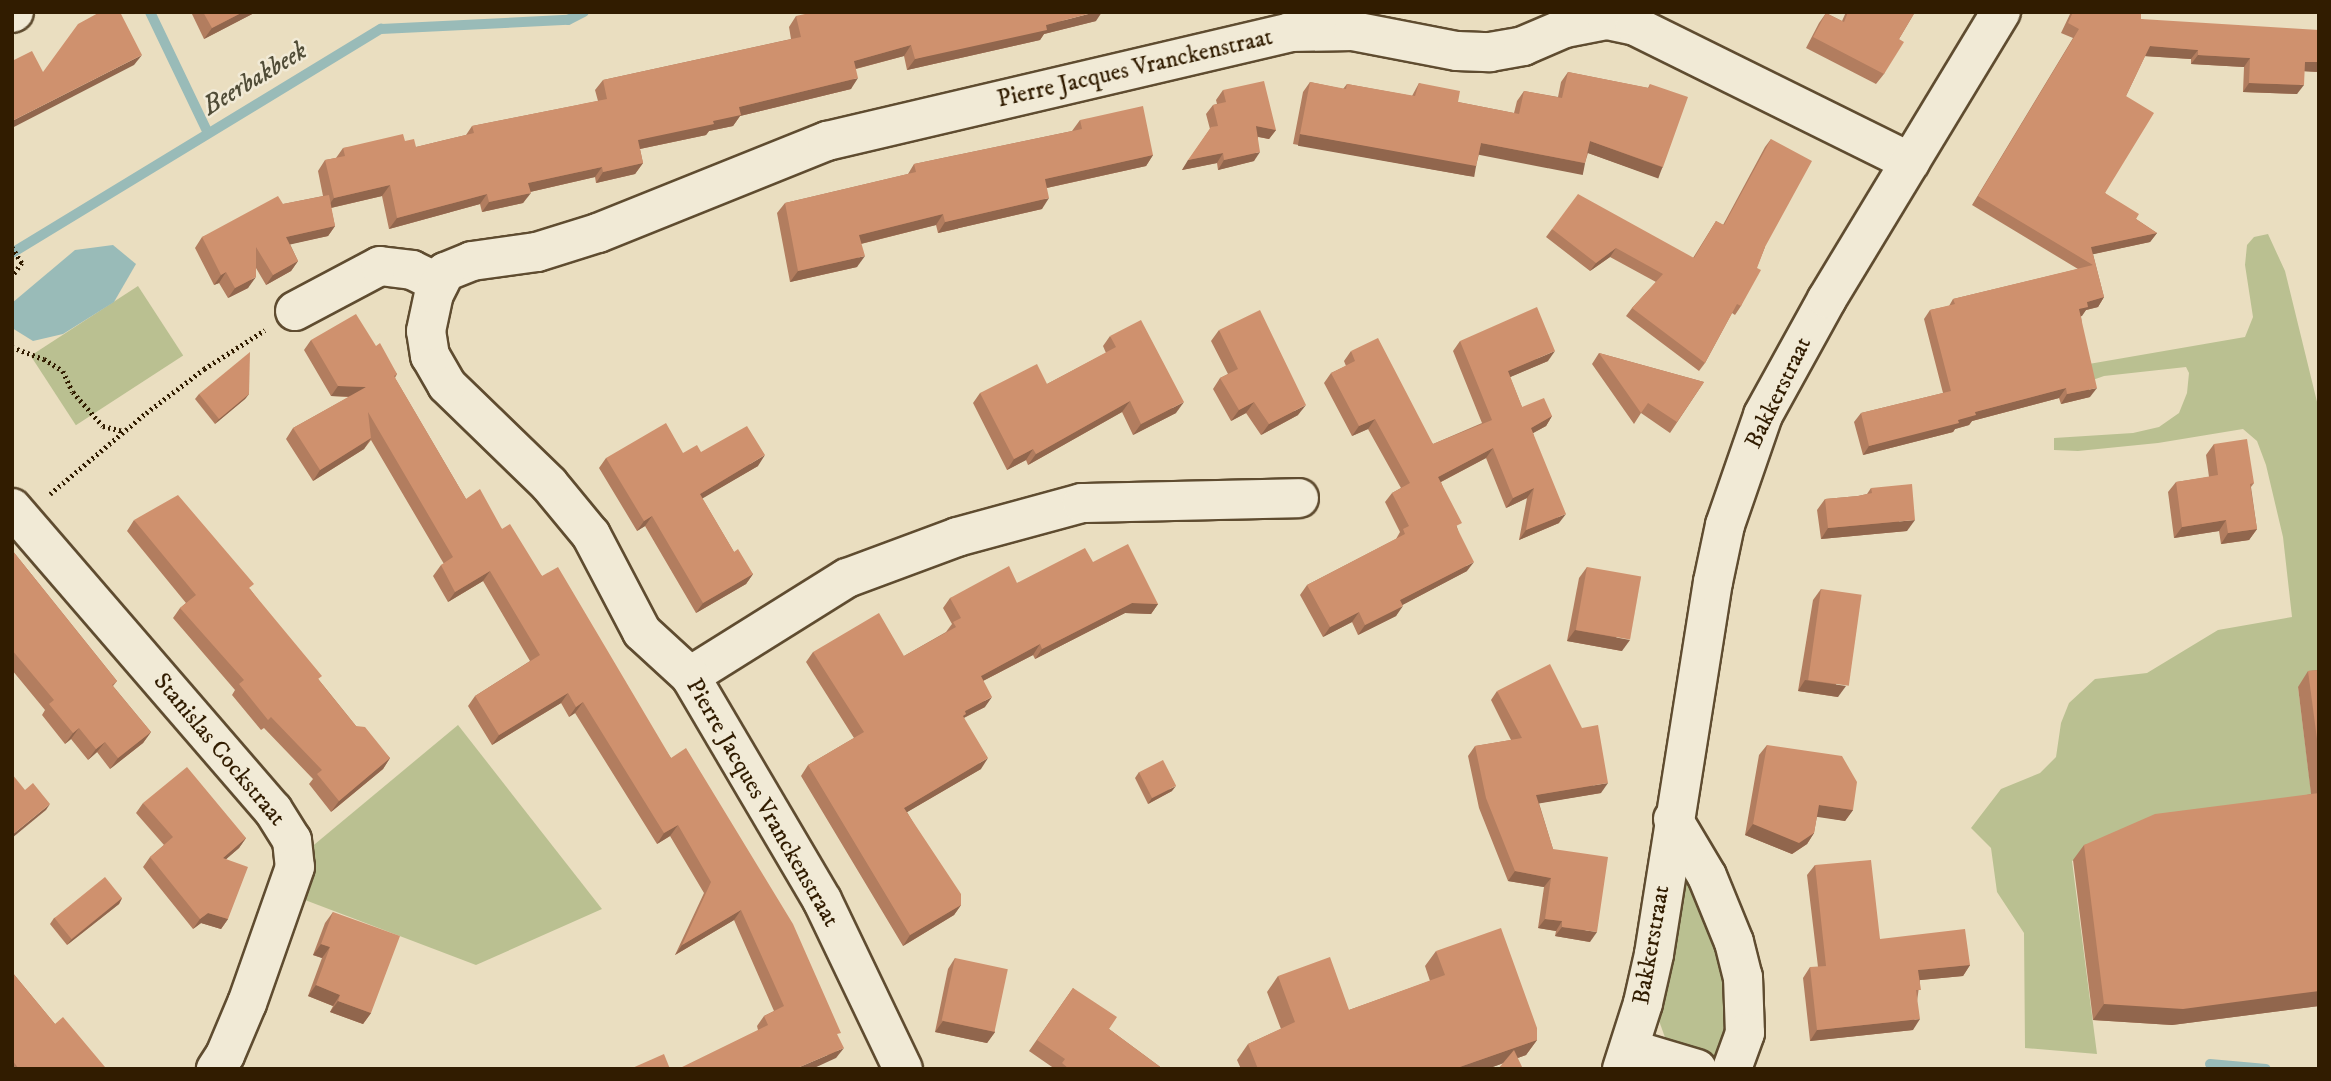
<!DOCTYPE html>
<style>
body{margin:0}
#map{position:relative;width:2331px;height:1081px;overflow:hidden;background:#eadec0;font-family:"IM FELL DW Pica",serif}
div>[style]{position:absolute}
.green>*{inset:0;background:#bac091;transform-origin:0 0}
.water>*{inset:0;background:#99bbb8}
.stream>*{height:10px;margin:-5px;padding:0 5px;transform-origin:5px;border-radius:5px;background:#99bbb8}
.path>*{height:4.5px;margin-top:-2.25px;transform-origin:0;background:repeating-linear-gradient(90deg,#311c00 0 2px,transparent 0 5.5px)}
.roads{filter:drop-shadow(2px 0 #5f4c30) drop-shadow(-2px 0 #5f4c30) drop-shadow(0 2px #5f4c30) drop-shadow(0 -2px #5f4c30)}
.minor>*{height:38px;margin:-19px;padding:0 19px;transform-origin:19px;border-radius:19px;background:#f1ead6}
.tertiary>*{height:38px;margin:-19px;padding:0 19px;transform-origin:19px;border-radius:19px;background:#f1ead6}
.wall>*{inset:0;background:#b27d5f}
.shaded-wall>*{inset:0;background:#91664d;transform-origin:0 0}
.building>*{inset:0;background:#cf916e;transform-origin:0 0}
span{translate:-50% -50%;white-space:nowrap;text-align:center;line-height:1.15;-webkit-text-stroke:5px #f1ead6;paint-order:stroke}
.street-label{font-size:24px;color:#311c00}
.water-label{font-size:26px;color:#504c37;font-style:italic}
.frame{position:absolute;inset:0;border:14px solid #311c00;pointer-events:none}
</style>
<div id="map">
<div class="green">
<div style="clip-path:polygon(2268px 234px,2285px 271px,2319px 410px,2319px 684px,2298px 687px,2313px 808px,2144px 830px,2072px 861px,2097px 1054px,2025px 1048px,2024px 933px,1997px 892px,1991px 848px,1971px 828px,2001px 789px,2040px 773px,2056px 757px,2061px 723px,2069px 703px,2095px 679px,2147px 673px,2218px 630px,2292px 617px,2283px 537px,2266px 465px,2257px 441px,2243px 429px,2158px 443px,2078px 451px,2054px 450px,2054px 438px,2133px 433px,2159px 427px,2179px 413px,2187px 393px,2189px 373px,2186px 367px,2104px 376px,2087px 382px,2083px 365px,2245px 337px,2253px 317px,2245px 265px,2247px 245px,2254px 237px)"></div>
<div style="left:138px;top:286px;width:83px;height:128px;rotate:57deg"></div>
<div style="clip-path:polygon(458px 725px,602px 909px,476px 965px,305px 900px,309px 849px)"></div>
<div style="clip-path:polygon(1685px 870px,1732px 963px,1724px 1065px,1674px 1048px,1667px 1043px,1658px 1018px)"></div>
</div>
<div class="water">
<div style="clip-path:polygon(113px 245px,136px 264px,114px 302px,63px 334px,33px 341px,12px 328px,12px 303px,75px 250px)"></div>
</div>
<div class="stream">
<div style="left:150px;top:12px;width:134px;rotate:64.4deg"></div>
<div style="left:12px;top:253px;width:432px;rotate:-31.3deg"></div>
<div style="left:381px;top:29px;width:187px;rotate:-2.8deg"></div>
<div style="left:568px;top:20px;width:18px;rotate:-27deg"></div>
<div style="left:2210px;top:1064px;width:56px;rotate:5.1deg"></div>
</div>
<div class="path">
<div style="left:12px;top:247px;width:19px;rotate:58deg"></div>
<div style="left:22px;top:263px;width:17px;rotate:126deg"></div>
<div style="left:12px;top:347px;width:34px;rotate:21deg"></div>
<div style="left:44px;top:359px;width:22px;rotate:32deg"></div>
<div style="left:63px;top:371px;width:23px;rotate:65deg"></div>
<div style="left:73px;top:392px;width:45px;rotate:48.6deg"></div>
<div style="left:103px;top:426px;width:21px;rotate:14deg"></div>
<div style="left:50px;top:494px;width:126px;rotate:-40.2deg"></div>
<div style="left:146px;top:413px;width:73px;rotate:-37.2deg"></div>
<div style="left:204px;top:369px;width:72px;rotate:-32.6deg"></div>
<div style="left:2000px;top:1069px;width:60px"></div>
</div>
<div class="roads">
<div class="minor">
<div style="left:12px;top:13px;width:2px;rotate:-27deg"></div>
<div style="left:295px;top:311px;width:96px;rotate:-27.9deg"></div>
<div style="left:380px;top:266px;width:32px;rotate:7deg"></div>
<div style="left:412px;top:270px;width:30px;rotate:26deg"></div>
<div style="left:12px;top:508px;width:399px;rotate:49.2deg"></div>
<div style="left:273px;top:810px;width:36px;rotate:58deg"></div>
<div style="left:292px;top:840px;width:27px;rotate:84deg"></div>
<div style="left:295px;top:867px;width:144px;rotate:109.4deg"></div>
<div style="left:247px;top:1003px;width:56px;rotate:112.9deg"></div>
<div style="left:225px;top:1055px;width:17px;rotate:123deg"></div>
<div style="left:690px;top:676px;width:185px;rotate:-32deg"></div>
<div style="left:847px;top:578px;width:117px;rotate:-20.4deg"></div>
<div style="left:957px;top:537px;width:130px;rotate:-15.2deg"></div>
<div style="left:1082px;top:503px;width:217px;rotate:-1.3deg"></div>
<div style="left:1673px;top:819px;width:66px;rotate:59.2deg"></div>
<div style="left:1707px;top:876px;width:71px;rotate:67.8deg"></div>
<div style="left:1734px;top:942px;width:36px;rotate:76deg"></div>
<div style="left:1743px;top:977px;width:56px;rotate:88deg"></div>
<div style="left:1745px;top:1033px;width:38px;rotate:110deg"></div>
<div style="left:1630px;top:1049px;width:70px;rotate:16.6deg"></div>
<div style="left:903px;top:1069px;width:187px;rotate:-115.6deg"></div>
<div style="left:822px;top:900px;width:260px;rotate:-120.5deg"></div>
<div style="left:690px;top:676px;width:65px;rotate:-137.5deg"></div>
<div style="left:642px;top:632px;width:110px;rotate:-117.7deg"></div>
<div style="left:591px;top:535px;width:66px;rotate:-129.5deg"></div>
<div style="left:549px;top:484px;width:142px;rotate:-135.9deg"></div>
<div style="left:447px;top:385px;width:34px;rotate:-120deg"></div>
<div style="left:430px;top:356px;width:25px;rotate:-99deg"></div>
<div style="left:426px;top:331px;width:38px;rotate:-78deg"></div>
<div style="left:434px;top:294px;width:25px;rotate:-63deg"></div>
<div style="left:445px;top:272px;width:29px;rotate:-22deg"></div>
<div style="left:472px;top:261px;width:66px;rotate:-7.9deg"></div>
<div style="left:537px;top:252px;width:64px;rotate:-17.3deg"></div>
<div style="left:598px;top:233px;width:247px;rotate:-21.9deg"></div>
<div style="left:827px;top:141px;width:476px;rotate:-13.2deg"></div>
<div style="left:1290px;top:32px;width:63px;rotate:-0.9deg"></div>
<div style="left:1353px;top:31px;width:106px;rotate:10.9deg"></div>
<div style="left:1457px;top:51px;width:33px;rotate:2deg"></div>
<div style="left:1490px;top:52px;width:34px;rotate:-10deg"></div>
<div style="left:1523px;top:46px;width:46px;rotate:-23.2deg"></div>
<div style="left:1565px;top:28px;width:43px;rotate:-10.8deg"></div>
<div style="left:1607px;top:20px;width:29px;rotate:12deg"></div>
<div style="left:1635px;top:26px;width:307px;rotate:26.3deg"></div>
</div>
<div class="tertiary">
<div style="left:1622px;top:1069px;width:69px;rotate:-72.3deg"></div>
<div style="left:1643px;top:1003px;width:50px;rotate:-77.3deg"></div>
<div style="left:1654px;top:954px;width:377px;rotate:-81deg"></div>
<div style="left:1713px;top:582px;width:58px;rotate:-78.1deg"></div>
<div style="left:1725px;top:525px;width:116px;rotate:-70.9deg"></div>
<div style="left:1763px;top:415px;width:132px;rotate:-61.1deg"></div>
<div style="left:1827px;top:299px;width:336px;rotate:-58.8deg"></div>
</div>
</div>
<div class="wall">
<div style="clip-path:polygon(191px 12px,256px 12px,204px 39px)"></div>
<div style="clip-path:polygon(1846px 12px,1915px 12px,1899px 39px,1884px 74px,1876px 84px,1806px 48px,1819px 23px,1826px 13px,1842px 21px)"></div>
<div style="clip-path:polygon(2071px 12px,2141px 12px,2141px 19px,2319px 72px,2304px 71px,2297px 94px,2243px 92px,2244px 67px,2191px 64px,2191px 59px,2145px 56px,2126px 96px,2105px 193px,2136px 219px,2157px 233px,2150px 242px,2093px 254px,2104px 297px,2098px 307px,2086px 310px,2081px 316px,2090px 397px,2061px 404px,2059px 398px,1972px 421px,1969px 425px,1955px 429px,1953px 432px,1863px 455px,1854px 422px,1861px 413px,1943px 393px,1924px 319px,1930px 310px,1949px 306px,1953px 299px,2078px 269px,1972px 205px,2073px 38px,2061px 33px)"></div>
<div style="clip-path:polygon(796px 16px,1096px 21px,1044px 34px,1040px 40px,907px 70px,904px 56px,856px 69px,851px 89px,740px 116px,733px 126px,709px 131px,706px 135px,640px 149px,643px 163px,635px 174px,596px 183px,595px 177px,530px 192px,523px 203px,482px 212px,480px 204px,389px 229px,382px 196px,331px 208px,335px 226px,328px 236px,290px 244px,298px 261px,291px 271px,266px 285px,256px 268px,248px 288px,228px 298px,219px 283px,214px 285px,195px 248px,202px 237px,283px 204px,323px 196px,318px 171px,325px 160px,336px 158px,343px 148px,405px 141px,416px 147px,466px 135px,472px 126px,598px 101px,595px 90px,603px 80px,791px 39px,789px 27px)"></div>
<div style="clip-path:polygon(1568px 72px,1648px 88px,1650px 84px,1663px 167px,1656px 177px,1588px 153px,1585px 163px,1579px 173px,1479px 154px,1476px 166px,1469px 176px,1293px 144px,1303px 92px,1310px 82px,1343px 89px,1347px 84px,1412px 96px,1419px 83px,1458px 102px,1514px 113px,1517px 101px,1524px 91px,1558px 97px,1561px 82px)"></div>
<div style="clip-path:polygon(1223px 90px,1276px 130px,1269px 139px,1258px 137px,1254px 161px,1218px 170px,1217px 163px,1182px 170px,1210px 129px,1206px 114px,1213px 105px,1217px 104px,1216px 100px)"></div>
<div style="clip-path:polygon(1080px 120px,1153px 155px,1146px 166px,1047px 188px,1042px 209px,938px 233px,936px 225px,861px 244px,857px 267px,790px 282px,777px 213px,785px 203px,908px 174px,914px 164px,1072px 131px)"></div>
<div style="clip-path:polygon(1771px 139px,1765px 247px,1741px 306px,1735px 315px,1732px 313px,1705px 363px,1699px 371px,1626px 316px,1632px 308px,1656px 282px,1610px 257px,1590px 271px,1546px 237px,1552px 229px,1693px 258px,1716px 221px,1723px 225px,1765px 147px)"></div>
<div style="clip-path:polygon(1219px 330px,1298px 415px,1261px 435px,1246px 413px,1231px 421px,1213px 389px,1220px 378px,1228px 374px,1211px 341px)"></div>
<div style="clip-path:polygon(1110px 336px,1176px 413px,1133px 435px,1122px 412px,1028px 465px,1026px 460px,1007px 470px,973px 403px,980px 393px,1047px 384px,1106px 353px,1103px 346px)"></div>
<div style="clip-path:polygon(311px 340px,376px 346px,397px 374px,395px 378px,466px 499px,502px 529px,542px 576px,671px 758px,838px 1037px,836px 1058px,758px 1030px,757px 1026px,764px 1016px,774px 1011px,734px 920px,675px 955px,704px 893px,670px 836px,657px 844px,575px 713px,569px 717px,561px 703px,492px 745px,468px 706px,475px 696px,530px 661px,483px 581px,448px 602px,433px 576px,441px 565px,444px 564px,371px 440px,364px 449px,313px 481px,286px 439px,293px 428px,349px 397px,331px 396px,304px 350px)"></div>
<div style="clip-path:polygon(1460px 341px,1548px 361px,1510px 377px,1522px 407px,1552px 416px,1546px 426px,1533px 433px,1559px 523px,1519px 540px,1527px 498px,1506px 508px,1486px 458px,1441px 482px,1458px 530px,1467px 571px,1402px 605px,1396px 616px,1358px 635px,1352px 622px,1323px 637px,1300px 595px,1307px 585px,1396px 539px,1400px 532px,1385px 502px,1392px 493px,1401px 488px,1368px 429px,1352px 436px,1324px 383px,1331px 373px,1346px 366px,1344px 361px,1351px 351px,1433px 444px,1482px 423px,1453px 351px)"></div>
<div style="clip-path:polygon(1599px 353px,1704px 382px,1670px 433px,1641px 413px,1634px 424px,1592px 364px)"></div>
<div style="clip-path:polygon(199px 394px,249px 394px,245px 399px,215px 424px,195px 399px)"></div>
<div style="clip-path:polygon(2214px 444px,2254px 483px,2251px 487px,2257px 529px,2249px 540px,2221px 544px,2219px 531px,2174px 538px,2168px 492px,2176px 482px,2209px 477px,2206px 455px)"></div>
<div style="clip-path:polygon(701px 452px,758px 466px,702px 498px,734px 552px,753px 574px,746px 584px,696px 613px,645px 526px,637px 531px,599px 468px,606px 458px)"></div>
<div style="clip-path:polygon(1871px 488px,1907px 531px,1821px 539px,1817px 510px,1825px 499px,1858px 496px,1867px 494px)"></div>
<div style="clip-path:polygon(134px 520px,250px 589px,319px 680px,356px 726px,390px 758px,383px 769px,331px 812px,309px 784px,313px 779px,264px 728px,261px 730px,232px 695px,235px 690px,173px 618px,180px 608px,186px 603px,127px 531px)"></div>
<div style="clip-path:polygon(12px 550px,117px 681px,113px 686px,151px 732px,143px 743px,110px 769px,97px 752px,88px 760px,71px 739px,65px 744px,42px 715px,45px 710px,12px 670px)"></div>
<div style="clip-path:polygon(1093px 562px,1158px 604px,1151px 614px,1125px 613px,1035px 659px,1033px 655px,983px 681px,985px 707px,964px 718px,981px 769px,907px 812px,961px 905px,954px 915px,903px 946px,801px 776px,808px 765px,854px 738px,806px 662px,813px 652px,904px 656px,946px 632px,952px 624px,943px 608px,950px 598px,1017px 583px)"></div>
<div style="clip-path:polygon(1587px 567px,1622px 651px,1567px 641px,1579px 578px)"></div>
<div style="clip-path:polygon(1821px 589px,1838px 697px,1798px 691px,1813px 600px)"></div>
<div style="clip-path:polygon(2319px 670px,2319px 1006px,2172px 1025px,2093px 1020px,2073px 860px,2084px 845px,2311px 794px,2298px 687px,2308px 671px)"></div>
<div style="clip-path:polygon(1497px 691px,1601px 793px,1539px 803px,1553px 849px,1590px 942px,1555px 936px,1556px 931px,1538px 928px,1544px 887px,1508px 881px,1479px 808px,1468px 756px,1475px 746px,1511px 740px,1491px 700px)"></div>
<div style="clip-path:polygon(1767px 745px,1853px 810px,1845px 821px,1817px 816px,1814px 833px,1807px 844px,1792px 854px,1745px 835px,1759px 755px)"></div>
<div style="clip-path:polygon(1139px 772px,1172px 791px,1148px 804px,1135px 778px)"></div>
<div style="clip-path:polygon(143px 803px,246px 838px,239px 848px,226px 859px,228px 919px,221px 929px,201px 923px,193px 929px,143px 867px,150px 857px,164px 845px,136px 813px)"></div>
<div style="clip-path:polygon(1815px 865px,1880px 939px,1970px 965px,1963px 976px,1920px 980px,1913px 1030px,1810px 1041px,1803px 978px,1810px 967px,1818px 967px,1807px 875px)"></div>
<div style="clip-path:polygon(122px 898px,119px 904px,67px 945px,50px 924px,54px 918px)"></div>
<div style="clip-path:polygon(333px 912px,371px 1013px,363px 1024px,330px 1012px,333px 1006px,308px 996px,322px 958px,313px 955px,325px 923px)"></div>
<div style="clip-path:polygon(1436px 951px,1537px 1040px,1526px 1055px,1487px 1069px,1241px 1069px,1237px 1060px,1248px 1044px,1281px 1029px,1267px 992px,1278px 976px,1349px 1010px,1430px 981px,1425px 966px)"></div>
<div style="clip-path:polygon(955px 958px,995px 1032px,987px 1043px,935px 1032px,948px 969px)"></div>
<div style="clip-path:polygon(12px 972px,55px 1024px,104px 1069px,12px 1069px)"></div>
<div style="clip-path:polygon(1073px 988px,1109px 1029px,1163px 1069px,1055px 1069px,1029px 1051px)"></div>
</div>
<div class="shaded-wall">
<div style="clip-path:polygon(243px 12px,256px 12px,204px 39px,212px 28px)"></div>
<div style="clip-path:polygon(1096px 12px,1102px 12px,1096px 21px,1044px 34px,1040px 40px,907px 70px,915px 59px)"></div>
<div style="clip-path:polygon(911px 45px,904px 56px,847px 71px,854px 61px)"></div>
<div style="clip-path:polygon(2150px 46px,2198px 50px,2191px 59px,2143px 56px)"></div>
<div style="clip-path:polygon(142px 55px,134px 65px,12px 128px,12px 121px)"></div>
<div style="clip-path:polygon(2198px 55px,2250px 58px,2244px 67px,2191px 64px)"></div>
<div style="clip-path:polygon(2305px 62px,2319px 62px,2319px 72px,2298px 71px)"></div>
<div style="clip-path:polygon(858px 78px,851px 89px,740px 116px,733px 126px,709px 131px,706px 135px,630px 151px,638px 140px,713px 121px,739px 107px)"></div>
<div style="clip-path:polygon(2249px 83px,2304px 85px,2297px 94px,2243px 92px)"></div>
<div style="clip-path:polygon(1256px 126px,1276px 130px,1269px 139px,1250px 135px)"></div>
<div style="left:1300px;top:134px;width:179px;height:12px;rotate:10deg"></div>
<div style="left:1590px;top:141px;width:77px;height:12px;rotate:20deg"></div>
<div style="left:1481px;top:143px;width:106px;height:12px;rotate:11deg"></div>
<div style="clip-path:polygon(1260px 152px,1254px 161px,1218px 170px,1224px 160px)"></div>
<div style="clip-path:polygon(1223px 153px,1217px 163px,1182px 170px,1188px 160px)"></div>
<div style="clip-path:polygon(1153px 155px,1146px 166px,1037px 190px,1045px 179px)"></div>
<div style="clip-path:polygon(643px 163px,635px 174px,596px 183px,603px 172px)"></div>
<div style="clip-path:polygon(602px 167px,595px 177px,521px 194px,528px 183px)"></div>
<div style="clip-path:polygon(390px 185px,382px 196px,326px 209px,334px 198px)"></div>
<div style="clip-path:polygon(531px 193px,523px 203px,482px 212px,489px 202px)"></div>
<div style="clip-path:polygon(487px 194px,480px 204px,389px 229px,397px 218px)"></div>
<div style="clip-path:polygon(1049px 198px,1042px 209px,938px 233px,945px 222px)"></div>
<div style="clip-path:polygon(943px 214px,936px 225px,852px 246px,859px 235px)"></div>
<div style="clip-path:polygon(335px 226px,328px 236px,279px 247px,286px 237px)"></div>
<div style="clip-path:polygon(2157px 233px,2150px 242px,2085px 256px,2091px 247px)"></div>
<div style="clip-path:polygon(1616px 248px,1610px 257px,1590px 271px,1596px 263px)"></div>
<div style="clip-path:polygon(865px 256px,857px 267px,790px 282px,798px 271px)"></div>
<div style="clip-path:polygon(298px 261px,291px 271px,266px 285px,273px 275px)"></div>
<div style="clip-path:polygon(226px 272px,219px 283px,214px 285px,221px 275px)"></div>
<div style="clip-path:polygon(256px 277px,248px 288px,228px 298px,235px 288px)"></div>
<div style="clip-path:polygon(2104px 297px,2098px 307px,2086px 310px,2082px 316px,2073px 318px,2079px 309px,2087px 302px)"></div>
<div style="clip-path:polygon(1555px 351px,1548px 361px,1501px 381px,1508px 371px)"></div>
<div style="clip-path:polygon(338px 386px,366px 387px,359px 397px,331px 396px)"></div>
<div style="clip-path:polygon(2066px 388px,2059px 398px,1972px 421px,1969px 425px,1955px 429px,1953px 432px,1863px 455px,1869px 446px,1958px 420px,1975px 412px)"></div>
<div style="clip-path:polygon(2097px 388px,2090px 397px,2061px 404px,2067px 394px)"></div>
<div style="clip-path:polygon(249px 394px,245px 399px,215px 424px,219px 419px)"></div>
<div style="clip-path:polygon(1130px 401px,1122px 412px,1028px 465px,1036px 454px)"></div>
<div style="clip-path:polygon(1184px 402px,1176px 413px,1133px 435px,1141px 424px)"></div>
<div style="clip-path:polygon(1254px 402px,1246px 413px,1231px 421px,1239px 410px)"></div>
<div style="clip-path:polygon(1306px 405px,1298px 415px,1261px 435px,1269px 424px)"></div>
<div style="clip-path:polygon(1552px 416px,1546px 426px,1524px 438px,1531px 428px)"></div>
<div style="clip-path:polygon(1375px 419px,1368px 429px,1352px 436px,1359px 426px)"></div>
<div style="clip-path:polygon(371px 438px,364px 449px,313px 481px,320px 470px)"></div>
<div style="clip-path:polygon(1493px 448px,1486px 458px,1431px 487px,1438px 477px)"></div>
<div style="clip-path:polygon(1033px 449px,1026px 460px,1007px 470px,1014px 459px)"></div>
<div style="clip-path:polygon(765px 455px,758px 466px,693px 504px,700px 494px)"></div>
<div style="clip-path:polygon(1534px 488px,1527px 498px,1506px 508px,1513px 498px)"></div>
<div style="clip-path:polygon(1566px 514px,1559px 523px,1519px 540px,1526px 530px)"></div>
<div style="clip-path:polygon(652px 516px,645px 526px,637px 531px,644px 521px)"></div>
<div style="clip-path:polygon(1915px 520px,1907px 531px,1821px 539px,1828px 528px)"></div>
<div style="clip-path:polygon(2226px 520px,2219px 531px,2174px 538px,2182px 527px)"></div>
<div style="clip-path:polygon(2257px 529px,2249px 540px,2221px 544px,2228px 533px)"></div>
<div style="clip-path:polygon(1474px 562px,1467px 571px,1393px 610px,1400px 600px)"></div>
<div style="clip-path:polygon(490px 571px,483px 581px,448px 602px,455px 592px)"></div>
<div style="clip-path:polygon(753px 574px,746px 584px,696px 613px,703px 603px)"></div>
<div style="clip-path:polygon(1132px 603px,1158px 604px,1151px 614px,1125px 613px,1035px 659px,1042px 649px)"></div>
<div style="clip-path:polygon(1403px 606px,1396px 616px,1358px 635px,1365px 625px)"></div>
<div style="clip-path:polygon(1359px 612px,1352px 622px,1323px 637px,1330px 627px)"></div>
<div style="clip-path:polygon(1575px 630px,1630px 640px,1622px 651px,1567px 641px)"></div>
<div style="clip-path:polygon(1040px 644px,1033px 655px,973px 686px,981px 676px)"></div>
<div style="clip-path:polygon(1805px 680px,1846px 686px,1838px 697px,1798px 691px)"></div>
<div style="clip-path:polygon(568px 693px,561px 703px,492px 745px,499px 735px)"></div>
<div style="clip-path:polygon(992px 697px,985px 707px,963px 718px,959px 724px,965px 711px)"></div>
<div style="clip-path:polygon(583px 702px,575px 713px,569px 717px,576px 707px)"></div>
<div style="clip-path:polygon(79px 728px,71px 739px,65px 744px,73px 733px)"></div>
<div style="clip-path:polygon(151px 732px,143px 743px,110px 769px,118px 758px)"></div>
<div style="clip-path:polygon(105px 742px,97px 752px,88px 760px,96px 749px)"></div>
<div style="clip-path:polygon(390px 758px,383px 769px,331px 812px,339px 801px)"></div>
<div style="clip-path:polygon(988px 758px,981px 769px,897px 818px,904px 808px)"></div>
<div style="clip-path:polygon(1608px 783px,1601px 793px,1530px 805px,1536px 795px)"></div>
<div style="clip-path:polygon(1176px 786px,1172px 791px,1148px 804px,1152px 798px)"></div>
<div style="clip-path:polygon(50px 804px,46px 810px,12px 838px,12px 835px)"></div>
<div style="clip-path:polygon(1819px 805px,1853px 810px,1845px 821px,1811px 816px)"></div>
<div style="clip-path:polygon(1753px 824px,1814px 833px,1807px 844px,1792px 854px,1745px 835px)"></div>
<div style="clip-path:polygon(678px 825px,670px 836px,657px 844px,664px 833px)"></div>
<div style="clip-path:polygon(246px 838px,239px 848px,216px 868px,223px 858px)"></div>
<div style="clip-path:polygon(1515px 871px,1551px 878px,1544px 887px,1508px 881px)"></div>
<div style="clip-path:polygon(122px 898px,119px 904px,67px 945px,71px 940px)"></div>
<div style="clip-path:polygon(961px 905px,954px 915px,903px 946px,910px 935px)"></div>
<div style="clip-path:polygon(741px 910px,734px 920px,675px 955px,682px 945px)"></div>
<div style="clip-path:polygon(208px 913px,228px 919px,221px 929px,201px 923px,193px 929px,200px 919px)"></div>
<div style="clip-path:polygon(1545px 919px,1562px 921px,1556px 931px,1538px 928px)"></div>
<div style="clip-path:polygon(1562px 927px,1597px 932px,1590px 942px,1555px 936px)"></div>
<div style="clip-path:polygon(321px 944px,330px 947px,322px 958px,313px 955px)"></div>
<div style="clip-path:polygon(1970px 965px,1963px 976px,1910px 981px,1918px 970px)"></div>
<div style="clip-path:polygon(316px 985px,340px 995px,333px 1006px,308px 996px)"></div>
<div style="clip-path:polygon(2319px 991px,2319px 1006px,2172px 1025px,2093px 1020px,2104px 1004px)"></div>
<div style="clip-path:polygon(338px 1001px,371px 1013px,363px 1024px,330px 1012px)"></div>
<div style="clip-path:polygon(1920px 1019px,1913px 1030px,1810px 1041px,1817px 1030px)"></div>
<div style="clip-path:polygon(943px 1021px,995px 1032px,987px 1043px,935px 1032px)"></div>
<div style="clip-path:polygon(1537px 1040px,1526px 1055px,1487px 1069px,1454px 1069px)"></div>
<div style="clip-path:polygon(844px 1048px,836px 1058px,812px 1069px,795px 1069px)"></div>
</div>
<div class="building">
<div style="clip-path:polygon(100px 12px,120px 12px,142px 55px,12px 121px,12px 61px,32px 51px,43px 72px,78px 24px)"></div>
<div style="clip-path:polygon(203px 12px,243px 12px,212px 28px)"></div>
<div style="clip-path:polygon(814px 12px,1096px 12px,1046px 25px,1047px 30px,915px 59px,911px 45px,854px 61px,858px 78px,739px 107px,741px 115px,713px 121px,714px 124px,638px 140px,643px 163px,603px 172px,602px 167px,528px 183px,531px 193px,489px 202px,487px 194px,397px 218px,390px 185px,334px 198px,325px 160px,345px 156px,343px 148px,403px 134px,405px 141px,414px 139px,416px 147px,474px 133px,472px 126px,607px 99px,603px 80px,801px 37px,796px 16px)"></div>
<div style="clip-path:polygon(1848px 12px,1915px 12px,1899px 39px,1904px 42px,1884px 74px,1813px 37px,1826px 13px,1844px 22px)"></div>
<div style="clip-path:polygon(2073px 12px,2141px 12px,2141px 19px,2319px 30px,2319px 62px,2305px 62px,2304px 85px,2249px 83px,2250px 58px,2198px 55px,2198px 50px,2150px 46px,2126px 96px,2154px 113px,2105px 193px,2139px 214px,2136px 219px,2157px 233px,2091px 247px,2104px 297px,2087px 302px,2088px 307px,2079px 309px,2097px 388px,2067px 394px,2066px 388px,1975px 412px,1976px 415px,1958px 420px,1959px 423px,1869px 446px,1861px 413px,1951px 391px,1930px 310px,1955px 304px,1953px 299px,2093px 265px,1978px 196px,2079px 29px,2068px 23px)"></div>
<div style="clip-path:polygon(1568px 72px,1649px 88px,1650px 84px,1688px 97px,1663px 167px,1590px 141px,1585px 163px,1481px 143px,1476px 166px,1300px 134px,1310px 82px,1346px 89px,1347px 84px,1415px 96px,1419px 83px,1460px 91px,1458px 102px,1519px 114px,1524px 91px,1562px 98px)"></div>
<div style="clip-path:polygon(1264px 81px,1276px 130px,1256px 126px,1260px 152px,1224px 160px,1223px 153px,1188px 160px,1211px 127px,1218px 126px,1213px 105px,1226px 102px,1223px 90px)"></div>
<div style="clip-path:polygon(1143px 106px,1153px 155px,1045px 179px,1049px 198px,945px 222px,943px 214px,859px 235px,865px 256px,798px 271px,785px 203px,916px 172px,914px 164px,1082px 129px,1080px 120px)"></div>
<div style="clip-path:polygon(1771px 139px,1812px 161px,1765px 247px,1757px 268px,1761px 270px,1741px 306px,1737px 304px,1705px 363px,1632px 308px,1663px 274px,1616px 248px,1596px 263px,1552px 229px,1578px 194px,1694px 258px,1716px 221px,1724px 225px)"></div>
<div style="clip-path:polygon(329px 195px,335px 226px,286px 237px,298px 261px,273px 275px,256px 247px,256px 277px,235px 288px,226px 272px,221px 275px,202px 237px,278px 196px,283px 204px)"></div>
<div style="clip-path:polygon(1537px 307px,1555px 351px,1508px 371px,1522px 407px,1544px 398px,1552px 416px,1531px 428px,1566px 514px,1526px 530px,1534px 488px,1513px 498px,1493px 448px,1438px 477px,1462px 523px,1456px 526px,1474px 562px,1400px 600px,1403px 606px,1365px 625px,1359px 612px,1330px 627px,1307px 585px,1405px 534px,1403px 529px,1409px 526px,1392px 493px,1410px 483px,1375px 419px,1359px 426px,1331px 373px,1355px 361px,1351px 351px,1378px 338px,1433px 444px,1492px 420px,1460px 341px)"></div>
<div style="clip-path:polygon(1260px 310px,1306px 405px,1269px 424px,1254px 402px,1239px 410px,1220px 378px,1238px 369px,1219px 330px)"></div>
<div style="clip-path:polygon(356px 314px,376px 346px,380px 343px,397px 374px,394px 376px,466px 499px,480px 489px,502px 529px,510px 524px,542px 576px,558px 567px,671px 758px,686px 748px,793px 924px,841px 1033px,837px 1034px,844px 1048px,795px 1069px,678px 1069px,768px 1025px,764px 1016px,784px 1006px,741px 910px,682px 945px,711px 882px,678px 825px,664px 833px,583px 702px,576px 707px,568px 693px,499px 735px,475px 696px,540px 655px,490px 571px,455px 592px,441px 565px,453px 557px,368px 412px,371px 438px,320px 470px,293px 428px,366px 387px,338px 386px,311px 340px)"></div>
<div style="clip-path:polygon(1141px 320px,1184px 402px,1141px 424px,1130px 401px,1036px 454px,1033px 449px,1014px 459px,980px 393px,1037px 364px,1047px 384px,1116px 347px,1110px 336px)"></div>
<div style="clip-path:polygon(250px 352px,249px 394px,219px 419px,199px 394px)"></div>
<div style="clip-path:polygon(1599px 353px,1704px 382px,1677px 422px,1648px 403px,1641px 413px)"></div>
<div style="clip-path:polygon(666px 423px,683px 453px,697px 445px,701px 452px,747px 426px,765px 455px,700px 494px,734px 552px,738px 549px,753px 574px,703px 603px,652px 516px,644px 521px,606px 458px)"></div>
<div style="clip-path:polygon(2247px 439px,2254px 483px,2250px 484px,2257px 529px,2228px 533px,2226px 520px,2182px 527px,2176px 482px,2218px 475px,2214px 444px)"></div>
<div style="clip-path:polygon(1912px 484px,1915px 520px,1828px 528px,1825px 499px,1858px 496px,1872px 493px,1871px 488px)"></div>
<div style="clip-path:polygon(178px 495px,254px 584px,249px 588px,322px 676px,318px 679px,356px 726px,365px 727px,390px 758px,339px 801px,317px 774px,322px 770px,271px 717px,268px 720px,239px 684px,244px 680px,180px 608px,196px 595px,134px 520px)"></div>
<div style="clip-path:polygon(1128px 544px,1158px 604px,1132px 603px,1042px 649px,1040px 644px,981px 676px,992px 697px,965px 711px,966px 714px,963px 716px,988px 758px,904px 808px,961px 894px,961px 905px,910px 935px,808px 765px,864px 732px,813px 652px,879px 613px,904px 656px,956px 627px,953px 622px,961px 618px,950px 598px,1009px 566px,1017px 583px,1085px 548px,1093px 562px)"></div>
<div style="clip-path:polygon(12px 550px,117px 681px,112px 685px,151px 732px,118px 758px,105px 742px,96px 749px,79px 728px,73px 733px,49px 704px,54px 700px,12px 650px)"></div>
<div style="left:1587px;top:567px;width:55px;height:64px;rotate:10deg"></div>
<div style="left:1821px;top:589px;width:41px;height:92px;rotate:8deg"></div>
<div style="clip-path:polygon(1550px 664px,1582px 728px,1598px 725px,1608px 783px,1536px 795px,1553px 849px,1608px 857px,1597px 932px,1562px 927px,1562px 921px,1545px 919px,1551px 878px,1515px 871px,1486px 798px,1475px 746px,1522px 738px,1497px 691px)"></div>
<div style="clip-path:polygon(2319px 670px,2319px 754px,2308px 671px)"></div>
<div style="clip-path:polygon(1767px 745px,1842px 756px,1857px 782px,1853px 810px,1819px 805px,1814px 833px,1799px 843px,1753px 824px)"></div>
<div style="left:1163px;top:760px;width:29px;height:27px;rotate:63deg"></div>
<div style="clip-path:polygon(187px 767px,246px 838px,223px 858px,248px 867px,228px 919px,208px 913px,200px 919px,150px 857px,173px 837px,143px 803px)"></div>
<div style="clip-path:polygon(12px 774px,25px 790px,33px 783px,50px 804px,12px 835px)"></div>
<div style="clip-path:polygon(2319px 793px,2319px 991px,2183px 1009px,2104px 1004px,2084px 845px,2155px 814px)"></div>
<div style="clip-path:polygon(1871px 860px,1880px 939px,1965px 929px,1970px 965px,1918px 970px,1921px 990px,1916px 990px,1920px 1019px,1817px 1030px,1810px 967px,1826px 966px,1815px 865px)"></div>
<div style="left:105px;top:877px;width:27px;height:65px;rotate:51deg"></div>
<div style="clip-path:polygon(333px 912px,400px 936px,371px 1013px,338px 1001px,340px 995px,316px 985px,330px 947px,321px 944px)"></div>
<div style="clip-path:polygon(1501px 928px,1537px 1028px,1537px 1040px,1454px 1069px,1258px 1069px,1248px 1044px,1295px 1022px,1278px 976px,1330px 957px,1349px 1010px,1445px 975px,1436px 951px)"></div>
<div style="left:955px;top:958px;width:54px;height:64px;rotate:12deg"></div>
<div style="clip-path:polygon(12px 972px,55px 1024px,63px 1017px,105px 1067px,104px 1069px,19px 1069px,12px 1060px)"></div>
<div style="clip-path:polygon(1073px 988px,1117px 1017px,1109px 1029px,1163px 1069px,1069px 1069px,1062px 1063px,1065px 1059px,1037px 1040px)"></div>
<div style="clip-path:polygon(1514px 1050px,1523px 1069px,1498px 1069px)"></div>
<div style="clip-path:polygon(664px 1054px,670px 1069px,630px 1069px)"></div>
</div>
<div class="street-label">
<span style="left:1135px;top:69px;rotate:-13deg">Pierre Jacques Vranckenstraat</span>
<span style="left:1779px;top:393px;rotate:-64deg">Bakkerstraat</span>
<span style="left:219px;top:750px;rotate:50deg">Stanislas Cockstraat</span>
<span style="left:762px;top:803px;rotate:60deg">Pierre Jacques Vranckenstraat</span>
<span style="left:1652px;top:945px;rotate:-80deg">Bakkerstraat</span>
</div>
<div class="water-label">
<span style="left:255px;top:79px;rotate:-31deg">Beerbakbeek</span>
</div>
<div class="frame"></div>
</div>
